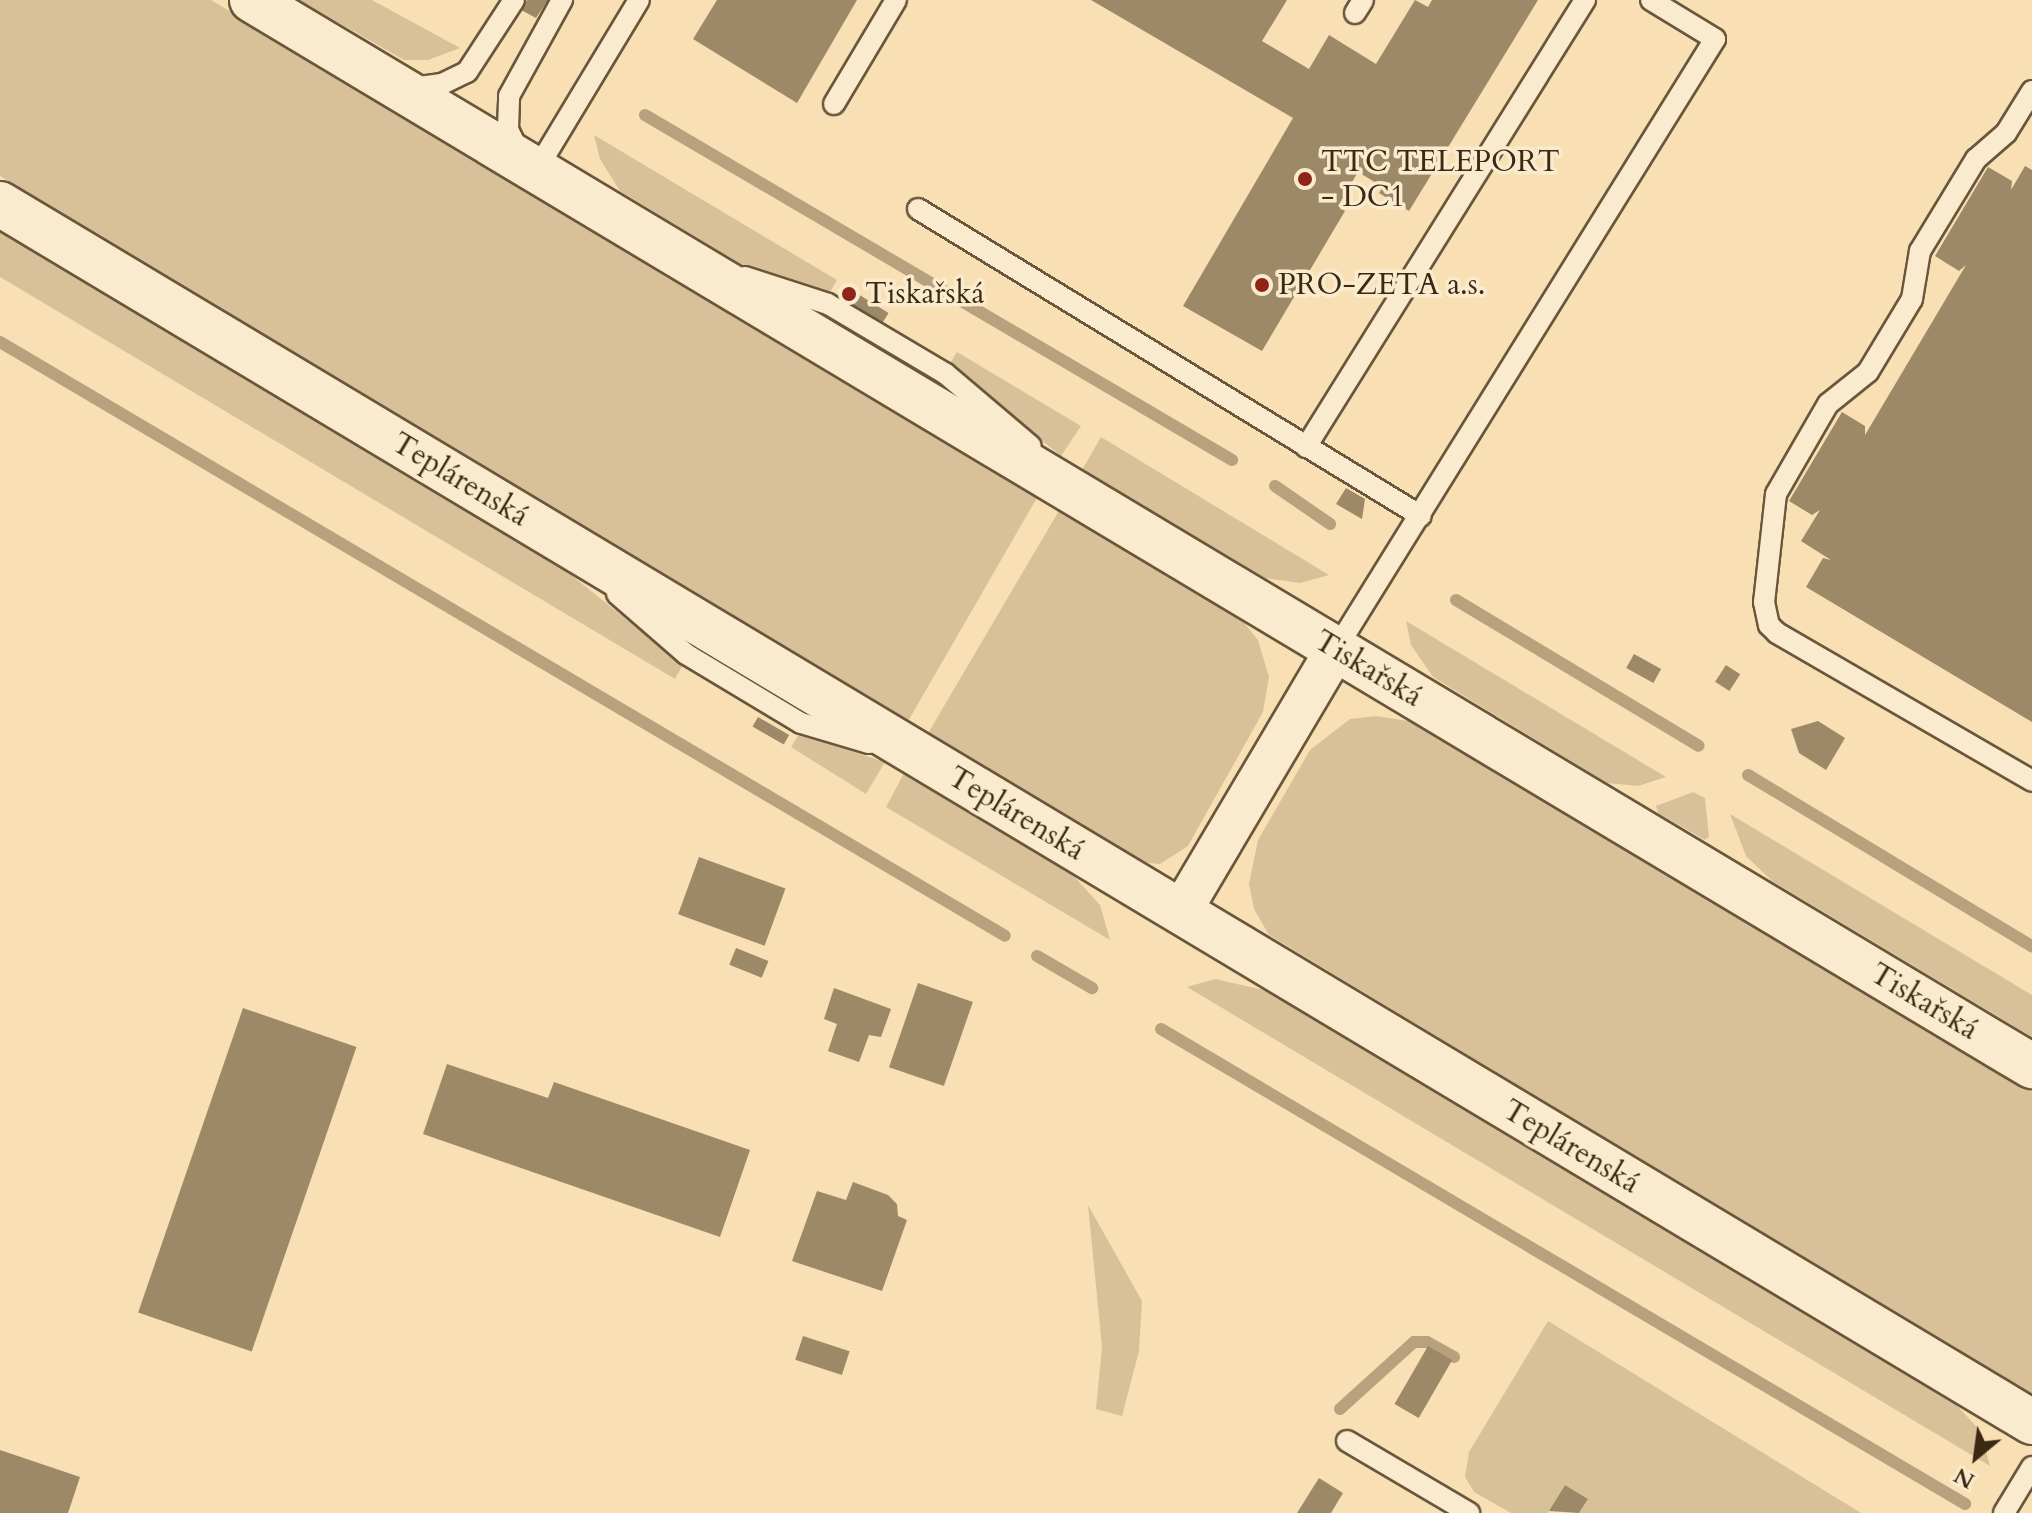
<!DOCTYPE html>
<meta charset="utf-8">
<style>
body{margin:0}
#map{position:relative;width:2032px;height:1513px;overflow:hidden;background:#f8e0b4;font-family:Cardo,serif}
div>[style]{position:absolute}
.green>*{inset:0;background:#d8c199}
.stream>*{height:12px;margin:-6px;padding:0 6px;transform-origin:6px;border-radius:6px;background:#b8a27d}
.building>*{inset:0;background:#9d8867;transform-origin:0 0}
.roads{filter:drop-shadow(2px 0 #6a573b) drop-shadow(-2px 0 #6a573b) drop-shadow(0 2px #6a573b) drop-shadow(0 -2px #6a573b)}
.service>*{height:20px;margin:-10px;padding:0 10px;transform-origin:10px;border-radius:10px;background:#faebce}
.minor>*{height:40px;margin:-20px;padding:0 20px;transform-origin:20px;border-radius:20px;background:#faebce}
.tertiary>*{height:44px;margin:-22px;padding:0 22px;transform-origin:22px;border-radius:22px;background:#faebce}
.dots>*{width:22px;height:22px;translate:-50% -50%;box-sizing:border-box;border:4px solid #faebce;border-radius:50%}
span{translate:-50% -50%;white-space:nowrap;text-align:center;line-height:1.15;-webkit-text-stroke:7px #faebce;paint-order:stroke}
.poi-label{font-size:30px;color:#3b2913}
.left{translate:0 -50%;text-align:left}
.street-label{font-size:30px;color:#3b2913}
.north{position:absolute;left:1936px;top:1417px;width:80px;height:80px;-webkit-text-stroke:6px #faebce;paint-order:stroke;rotate:209deg;font-size:22px;font-weight:700;line-height:32px;text-align:center;color:#3b2913}
.north::after{content:'';display:block;margin:auto;width:28px;height:36px;background:#3b2913;clip-path:polygon(50% 0,100% 100%,50% 72%,0 100%)}
</style>
<div id="map">
<div class="green">
<div style="clip-path:polygon(0 0,211px 0,1038px 496px,907px 723px,0 176px)"></div>
<div style="clip-path:polygon(299px 0,372px 0,460px 48px,428px 60px,404px 60px)"></div>
<div style="clip-path:polygon(594px 135px,837px 280px,829px 294px,742px 265px,620px 191px,600px 159px)"></div>
<div style="clip-path:polygon(0 232px,565px 570px,683px 665px,675px 679px,0 277px)"></div>
<div style="clip-path:polygon(957px 352px,1081px 426px,1061px 456px,949px 365px)"></div>
<div style="clip-path:polygon(1101px 437px,1329px 575px,1300px 583px,1265px 578px,1082px 470px)"></div>
<div style="clip-path:polygon(1060px 509px,1241px 619px,1258px 640px,1269px 677px,1263px 712px,1188px 846px,1160px 864px,1140px 862px,927px 735px)"></div>
<div style="clip-path:polygon(1406px 621px,1666px 777px,1638px 786px,1607px 783px,1433px 677px,1411px 645px)"></div>
<div style="clip-path:polygon(1376px 716px,1415px 722px,2032px 1092px,2032px 1396px,1269px 935px,1254px 909px,1249px 884px,1258px 840px,1310px 750px,1350px 719px)"></div>
<div style="clip-path:polygon(799px 734px,885px 762px,866px 794px,791px 747px)"></div>
<div style="clip-path:polygon(904px 773px,1072px 874px,1100px 905px,1110px 940px,886px 807px)"></div>
<div style="clip-path:polygon(1693px 792px,1705px 798px,1709px 837px,1705px 840px,1658px 813px,1656px 806px)"></div>
<div style="clip-path:polygon(1730px 814px,2032px 995px,2032px 1037px,1772px 881px,1746px 856px)"></div>
<div style="clip-path:polygon(1215px 979px,1268px 991px,1952px 1400px,1981px 1432px,1990px 1466px,1187px 987px)"></div>
<div style="clip-path:polygon(1088px 1205px,1142px 1301px,1139px 1351px,1122px 1416px,1096px 1409px,1102px 1347px)"></div>
<div style="clip-path:polygon(1548px 1321px,1861px 1513px,1579px 1513px,1588px 1499px,1565px 1485px,1548px 1513px,1511px 1513px,1474px 1492px,1465px 1477px,1469px 1452px)"></div>
</div>
<div class="stream">
<div style="left:645px;top:115px;width:681px;rotate:30.44deg"></div>
<div style="left:0;top:342px;width:1167px;rotate:30.58deg"></div>
<div style="left:1275px;top:486px;width:67px;rotate:34.6deg"></div>
<div style="left:1456px;top:600px;width:283px;rotate:31deg"></div>
<div style="left:1748px;top:775px;width:332px;rotate:31.1deg"></div>
<div style="left:1037px;top:956px;width:64px;rotate:30.2deg"></div>
<div style="left:1161px;top:1029px;width:934px;rotate:30.57deg"></div>
<div style="left:1340px;top:1409px;width:100px;rotate:-42.2deg"></div>
<div style="left:1414px;top:1342px;width:13px"></div>
<div style="left:1427px;top:1342px;width:31px;rotate:29deg"></div>
</div>
<div class="building">
<div style="clip-path:polygon(527px 0,548px 0,536px 18px,521px 10px)"></div>
<div style="clip-path:polygon(717px 0,857px 0,797px 103px,693px 39px)"></div>
<div style="clip-path:polygon(1091px 0,1287px 0,1262px 41px,1309px 69px,1329px 35px,1376px 64px,1415px 0,1428px 7px,1432px 0,1538px 0,1409px 211px,1379px 193px,1383px 187px,1358px 172px,1338px 206px,1345px 211px,1262px 351px,1183px 306px,1293px 118px)"></div>
<div style="clip-path:polygon(2025px 166px,2032px 170px,2032px 722px,1806px 587px,1823px 558px,1831px 560px,1801px 541px,1820px 510px,1812px 515px,1789px 501px,1842px 412px,1865px 426px,1865px 435px,1966px 265px,1959px 271px,1935px 256px,1988px 167px,2012px 181px,2011px 190px)"></div>
<div style="left:858px;top:294px;width:36px;height:12px;rotate:32deg"></div>
<div style="clip-path:polygon(1346px 488px,1365px 499px,1362px 519px,1336px 504px)"></div>
<div style="left:1634px;top:654px;width:31px;height:16px;rotate:29deg"></div>
<div style="left:1726px;top:665px;width:17px;height:20px;rotate:33deg"></div>
<div style="left:758px;top:717px;width:36px;height:11px;rotate:30deg"></div>
<div style="clip-path:polygon(1818px 721px,1845px 738px,1826px 770px,1799px 753px,1791px 729px)"></div>
<div style="left:699px;top:857px;width:92px;height:61px;rotate:20deg"></div>
<div style="left:736px;top:948px;width:35px;height:18px;rotate:22deg"></div>
<div style="left:918px;top:983px;width:58px;height:89px;rotate:19deg"></div>
<div style="clip-path:polygon(834px 988px,891px 1009px,881px 1037px,869px 1035px,859px 1062px,828px 1051px,837px 1024px,824px 1019px)"></div>
<div style="left:243px;top:1008px;width:120px;height:322px;rotate:19deg"></div>
<div style="clip-path:polygon(447px 1064px,548px 1098px,554px 1082px,750px 1150px,720px 1237px,423px 1134px)"></div>
<div style="clip-path:polygon(853px 1182px,888px 1195px,897px 1204px,898px 1216px,907px 1220px,882px 1291px,792px 1261px,817px 1191px,846px 1200px)"></div>
<div style="left:803px;top:1336px;width:49px;height:25px;rotate:18deg"></div>
<div style="left:1428px;top:1346px;width:28px;height:67px;rotate:30deg"></div>
<div style="clip-path:polygon(0 1450px,80px 1477px,68px 1513px,0 1513px)"></div>
<div style="clip-path:polygon(1319px 1478px,1343px 1493px,1331px 1513px,1297px 1513px)"></div>
<div style="clip-path:polygon(1565px 1485px,1588px 1499px,1579px 1513px,1549px 1511px)"></div>
</div>
<div class="roads">
<div class="service">
<div style="left:1355px;top:13px;width:15px;rotate:-58deg"></div>
<div style="left:412px;top:88px;width:30px;rotate:-8deg"></div>
<div style="left:442px;top:84px;width:28px;rotate:-26deg"></div>
<div style="left:467px;top:72px;width:86px;rotate:-56.9deg"></div>
<div style="left:2032px;top:91px;width:49px;rotate:121.8deg"></div>
<div style="left:2006px;top:133px;width:40px;rotate:139deg"></div>
<div style="left:1976px;top:159px;width:108px;rotate:121.3deg"></div>
<div style="left:1920px;top:251px;width:49px;rotate:99.5deg"></div>
<div style="left:1912px;top:299px;width:85px;rotate:121.1deg"></div>
<div style="left:1868px;top:372px;width:51px;rotate:141.3deg"></div>
<div style="left:1828px;top:404px;width:104px;rotate:120deg"></div>
<div style="left:1776px;top:494px;width:109px;rotate:96.3deg"></div>
<div style="left:1764px;top:602px;width:24px;rotate:78deg"></div>
<div style="left:1769px;top:625px;width:11px;rotate:45deg"></div>
<div style="left:1777px;top:633px;width:295px;rotate:30.1deg"></div>
<div style="left:834px;top:104px;width:121px;rotate:-59.2deg"></div>
<div style="left:519px;top:152px;width:25px;rotate:-116deg"></div>
<div style="left:508px;top:129px;width:33px;rotate:-88deg"></div>
<div style="left:509px;top:96px;width:110px;rotate:-61.1deg"></div>
<div style="left:537px;top:169px;width:197px;rotate:-58.9deg"></div>
<div style="left:918px;top:209px;width:589px;rotate:31.4deg"></div>
<div style="left:745px;top:277px;width:87px;rotate:18deg"></div>
<div style="left:828px;top:304px;width:137px;rotate:30.7deg"></div>
<div style="left:946px;top:374px;width:111px;rotate:40.3deg"></div>
<div style="left:1306px;top:447px;width:527px;rotate:-58.03deg"></div>
<div style="left:617px;top:594px;width:91px;rotate:41deg"></div>
<div style="left:686px;top:654px;width:134px;rotate:31deg"></div>
<div style="left:801px;top:723px;width:71px;rotate:16.4deg"></div>
<div style="left:1336px;top:649px;width:718px;rotate:-58.15deg"></div>
<div style="left:1715px;top:39px;width:75px;rotate:-148.6deg"></div>
<div style="left:1347px;top:1441px;width:142px;rotate:30.5deg"></div>
<div style="left:2004px;top:1513px;width:54px;rotate:-58.7deg"></div>
</div>
<div class="minor">
<div style="left:1180px;top:913px;width:307px;rotate:-59.4deg"></div>
</div>
<div class="tertiary">
<div style="left:252px;top:0;width:2075px;rotate:30.92deg"></div>
<div style="left:0;top:204px;width:2369px;rotate:30.94deg"></div>
</div>
</div>
<div class="dots">
<div style="left:1305px;top:179px;background:#8f2418"></div>
<div style="left:1262px;top:285px;background:#8f2418"></div>
<div style="left:849px;top:294px;background:#8f2418"></div>
</div>
<div class="poi-label">
<span class="left" style="left:1321px;top:179px">TTC TELEPORT<br>- DC1</span>
<span class="left" style="left:1278px;top:285px">PRO-ZETA a.s.</span>
<span class="left" style="left:865px;top:294px">Tiskařská</span>
</div>
<div class="street-label">
<span style="left:460px;top:480px;rotate:31deg">Teplárenská</span>
<span style="left:1368px;top:669px;rotate:31deg">Tiskařská</span>
<span style="left:1016px;top:814px;rotate:31deg">Teplárenská</span>
<span style="left:1924px;top:1002px;rotate:31deg">Tiskařská</span>
<span style="left:1571px;top:1147px;rotate:31deg">Teplárenská</span>
</div>
<div class="north">N</div>
</div>
